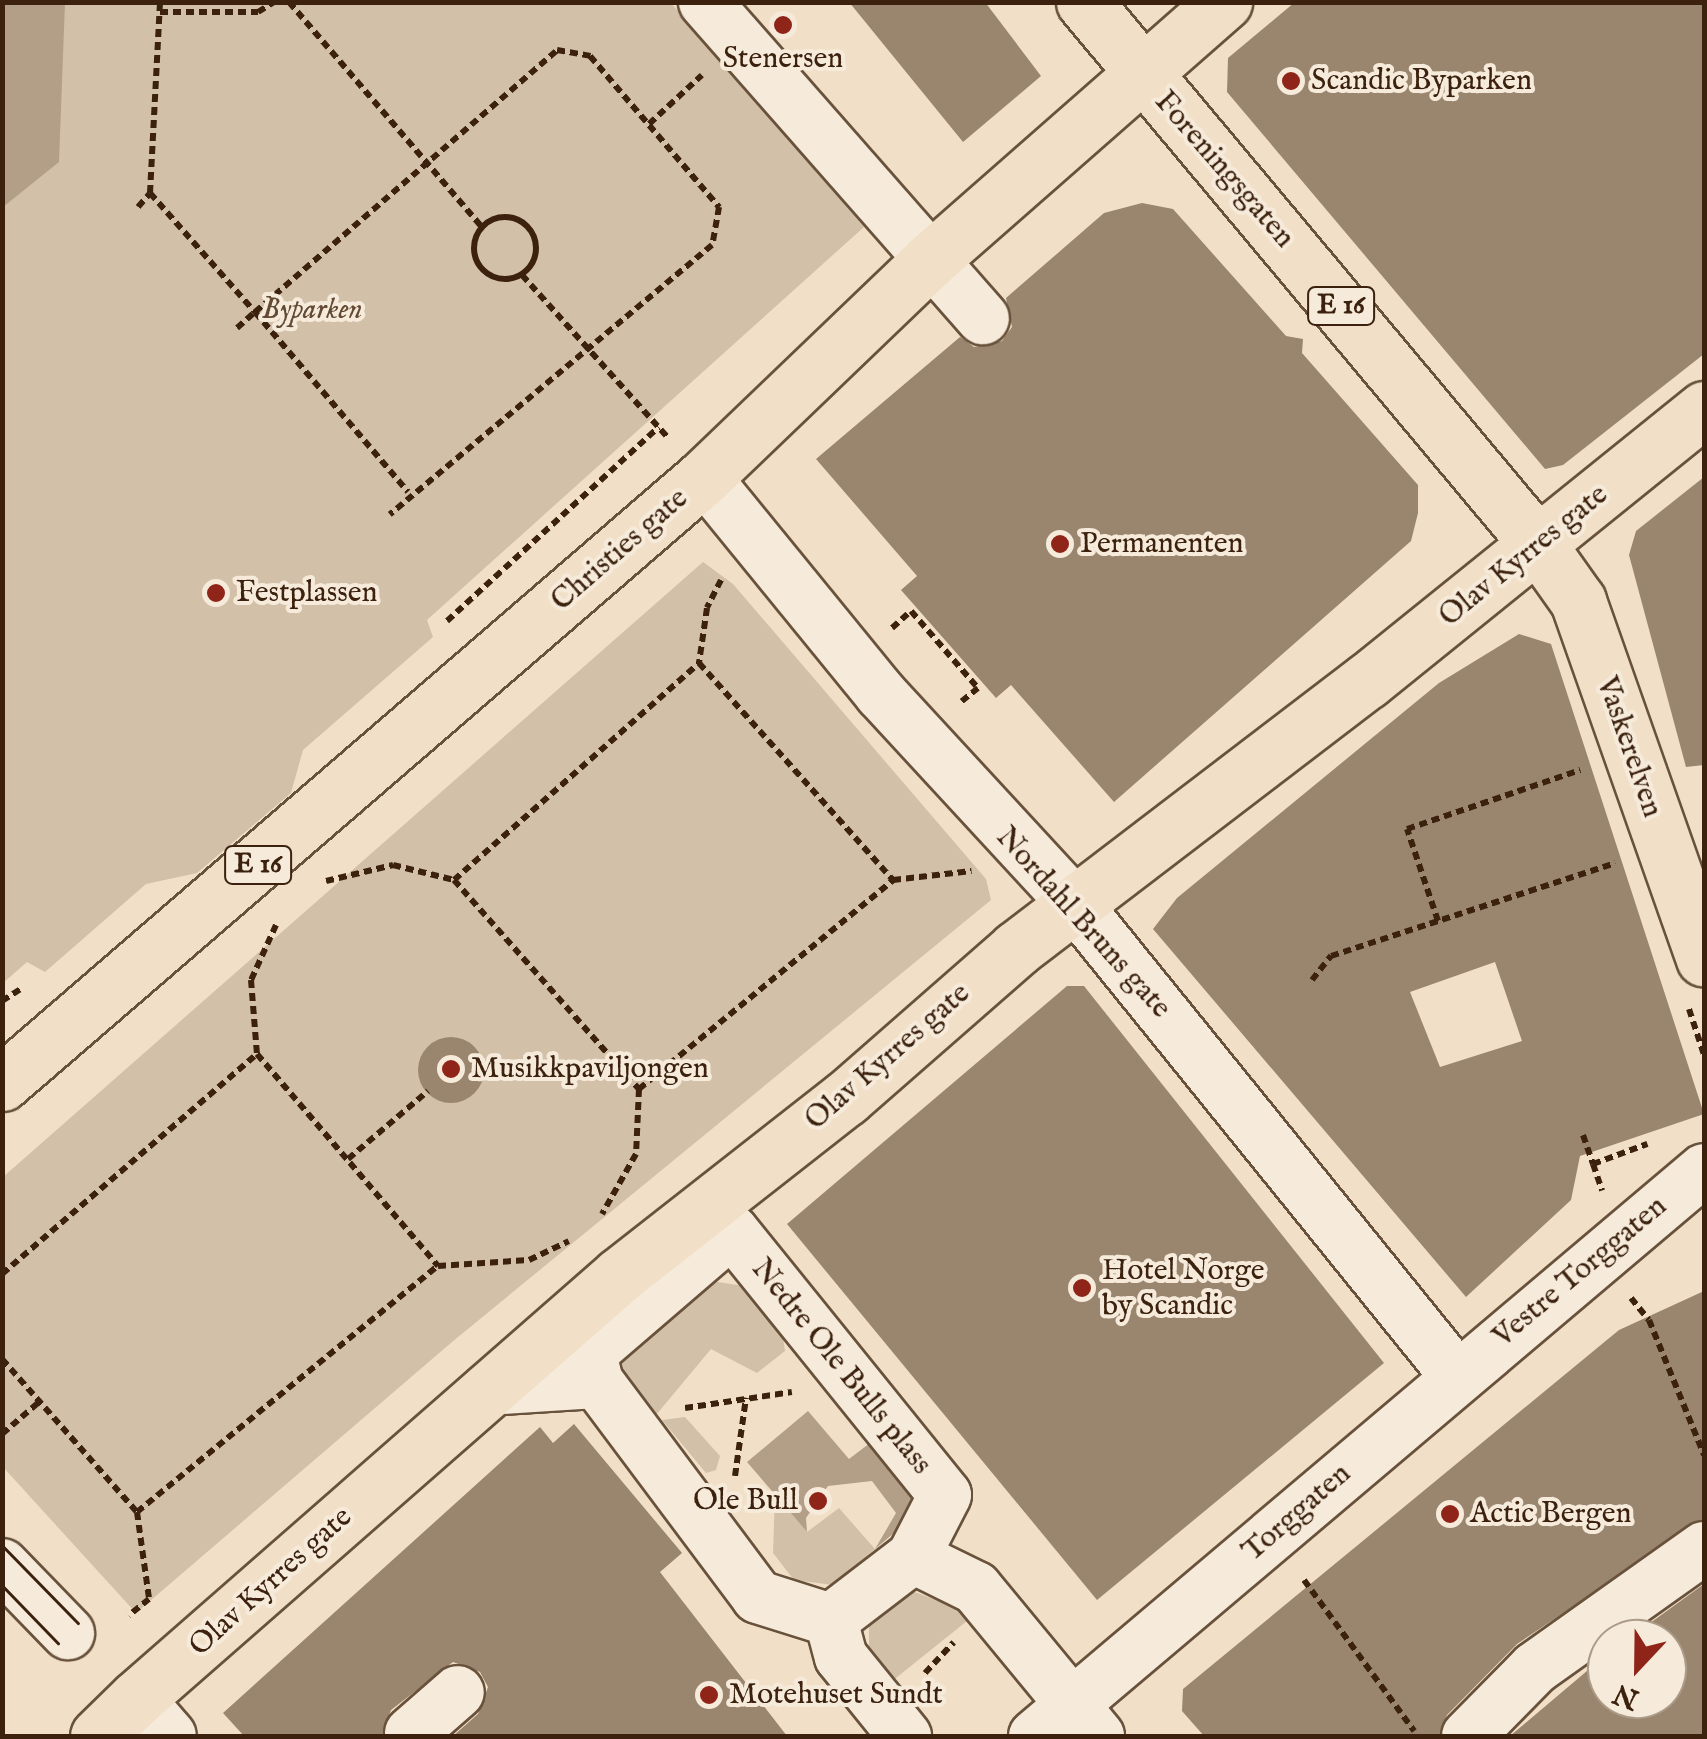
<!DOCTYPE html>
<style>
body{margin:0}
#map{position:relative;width:1707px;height:1739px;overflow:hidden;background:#f1e0c7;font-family:"IM FELL English",serif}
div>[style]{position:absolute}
.green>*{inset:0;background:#d2c0a8}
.water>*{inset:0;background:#b39f88}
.building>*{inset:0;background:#9a856e}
.round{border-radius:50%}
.path>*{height:6px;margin-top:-3px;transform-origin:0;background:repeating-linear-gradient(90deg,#3c220e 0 8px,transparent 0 13px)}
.path>.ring{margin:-3px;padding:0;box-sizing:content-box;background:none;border:6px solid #3c220e;border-radius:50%}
.roads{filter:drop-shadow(2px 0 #69523c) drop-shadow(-2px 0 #69523c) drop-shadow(0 2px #69523c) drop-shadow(0 -2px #69523c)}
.minor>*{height:52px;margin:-26px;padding:0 26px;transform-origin:26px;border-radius:26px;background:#f6ebdb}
.major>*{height:55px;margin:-27.5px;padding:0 27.5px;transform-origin:27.5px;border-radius:27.5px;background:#f1e0c7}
.highway>*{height:55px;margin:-27.5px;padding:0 27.5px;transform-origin:27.5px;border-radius:27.5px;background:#f1e0c7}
.tram>*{height:2.5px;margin:-1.25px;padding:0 1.25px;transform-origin:1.25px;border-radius:1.25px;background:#3c220e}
.dots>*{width:28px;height:28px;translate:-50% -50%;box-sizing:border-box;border:5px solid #f6ebdb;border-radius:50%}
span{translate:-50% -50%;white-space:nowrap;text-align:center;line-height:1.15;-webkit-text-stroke:8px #f6ebdb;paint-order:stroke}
.shield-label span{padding:2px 8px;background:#f6ebdb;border:2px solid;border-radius:8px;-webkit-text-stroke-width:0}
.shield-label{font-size:28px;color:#3c220e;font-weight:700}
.poi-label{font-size:30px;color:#3c220e}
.left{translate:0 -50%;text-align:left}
.right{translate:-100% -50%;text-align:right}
.street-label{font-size:30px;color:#3c220e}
.park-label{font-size:30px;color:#624a34;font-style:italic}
.frame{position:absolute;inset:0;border:5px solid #3c220e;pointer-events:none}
.north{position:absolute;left:1587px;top:1619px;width:100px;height:100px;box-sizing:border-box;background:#f6ebdb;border:2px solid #ac9b89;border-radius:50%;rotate:202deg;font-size:28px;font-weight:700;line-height:40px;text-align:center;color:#3c220e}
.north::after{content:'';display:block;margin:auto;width:35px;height:45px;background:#8f2418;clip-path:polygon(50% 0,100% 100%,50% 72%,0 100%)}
</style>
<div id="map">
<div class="green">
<div style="clip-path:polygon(3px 3px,671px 3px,864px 227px,427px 620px,433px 637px,303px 750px,291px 793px,197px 873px,146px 884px,45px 972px,27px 962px,3px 983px)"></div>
<div style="clip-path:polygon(703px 562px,733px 584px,986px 879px,991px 900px,452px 1342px,136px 1613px,3px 1467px,3px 1177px)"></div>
<div style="clip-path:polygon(711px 1281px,744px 1286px,782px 1331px,785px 1351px,757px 1373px,711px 1349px,656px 1415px,610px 1358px)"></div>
<div style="clip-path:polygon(685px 1417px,720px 1456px,716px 1470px,706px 1473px,662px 1420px)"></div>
<div style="clip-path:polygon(775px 1495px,807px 1532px,839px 1508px,875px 1549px,833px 1585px,794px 1580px,773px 1553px)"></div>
<div style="clip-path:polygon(909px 1590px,955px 1607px,967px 1621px,891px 1682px,869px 1650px,869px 1625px,874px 1610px)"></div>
</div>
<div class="water">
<div style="clip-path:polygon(3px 2px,65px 3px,59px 162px,3px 207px)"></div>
<div style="clip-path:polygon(808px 1411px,849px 1459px,870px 1443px,926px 1506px,875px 1549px,896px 1513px,872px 1481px,828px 1486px,806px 1518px,807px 1532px,747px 1462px)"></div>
</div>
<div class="building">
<div style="clip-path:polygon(849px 2px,985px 2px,1041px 76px,963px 142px)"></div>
<div style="clip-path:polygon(1295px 2px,1704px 2px,1704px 354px,1563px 465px,1545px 469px,1227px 92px,1228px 58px)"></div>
<div style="clip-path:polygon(1142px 203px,1173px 209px,1286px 336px,1303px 339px,1302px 353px,1418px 485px,1418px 513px,1411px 541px,1114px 802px,1011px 685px,996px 698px,901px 590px,917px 576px,816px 459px,960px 337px,974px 347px,1002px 341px,1012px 327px,1006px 298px,1104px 213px)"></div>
<div style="clip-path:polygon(1704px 477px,1704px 765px,1686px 767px,1629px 555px,1636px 531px)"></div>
<div style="clip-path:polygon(evenodd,1519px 634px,1551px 644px,1704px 1114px,1580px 1156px,1571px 1200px,1466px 1297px,1153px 929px,1177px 898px,1439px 683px,1519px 634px,1495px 962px,1522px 1041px,1440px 1067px,1410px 992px,1495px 962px)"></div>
<div style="clip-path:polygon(1067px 986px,1084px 986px,1384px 1363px,1097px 1600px,787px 1224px)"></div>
<div class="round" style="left:418px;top:1037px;width:66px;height:66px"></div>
<div style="clip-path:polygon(1704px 1291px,1704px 1519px,1517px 1644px,1447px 1715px,1439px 1736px,1204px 1736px,1182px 1711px,1183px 1689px,1619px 1330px)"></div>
<div style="clip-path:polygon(574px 1424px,682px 1553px,660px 1572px,787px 1736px,453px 1736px,478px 1714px,488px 1687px,480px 1672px,453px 1662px,391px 1710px,382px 1736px,244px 1736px,223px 1713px,540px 1427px,553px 1443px)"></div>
<div style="clip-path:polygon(1704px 1584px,1704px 1736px,1510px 1736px,1607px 1654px,1607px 1699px,1667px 1699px,1667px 1639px,1628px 1639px)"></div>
</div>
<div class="path">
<div style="left:289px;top:2px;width:296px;rotate:49.4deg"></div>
<div style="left:160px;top:12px;width:98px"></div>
<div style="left:258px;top:12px;width:19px;rotate:-32deg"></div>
<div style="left:649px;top:124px;width:72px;rotate:-42.8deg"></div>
<div style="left:150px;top:193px;width:159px;rotate:48.6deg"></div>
<div style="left:255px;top:312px;width:400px;rotate:-40.9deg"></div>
<div style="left:557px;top:50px;width:34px;rotate:10deg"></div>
<div style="left:590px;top:56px;width:199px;rotate:49.5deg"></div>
<div style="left:719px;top:207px;width:39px;rotate:100deg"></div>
<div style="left:712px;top:245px;width:420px;rotate:140.1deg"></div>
<div style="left:138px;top:207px;width:18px;rotate:-49deg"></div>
<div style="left:150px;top:193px;width:191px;rotate:-87deg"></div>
<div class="ring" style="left:474px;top:217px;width:56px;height:56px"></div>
<div style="left:522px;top:275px;width:219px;rotate:48.1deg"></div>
<div style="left:237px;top:328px;width:24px;rotate:-42deg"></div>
<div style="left:255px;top:312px;width:236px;rotate:49.6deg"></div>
<div style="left:721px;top:580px;width:31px;rotate:117deg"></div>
<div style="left:707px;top:608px;width:56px;rotate:98.3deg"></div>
<div style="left:699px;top:663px;width:291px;rotate:48.2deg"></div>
<div style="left:893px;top:880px;width:79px;rotate:-6.6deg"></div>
<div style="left:447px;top:621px;width:287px;rotate:-42.5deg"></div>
<div style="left:892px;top:628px;width:25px;rotate:-42deg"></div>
<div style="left:911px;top:611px;width:102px;rotate:49deg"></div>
<div style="left:978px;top:688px;width:21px;rotate:141deg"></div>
<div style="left:454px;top:880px;width:327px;rotate:-41.5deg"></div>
<div style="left:326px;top:881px;width:69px;rotate:-13.4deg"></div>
<div style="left:393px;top:865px;width:63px;rotate:13.8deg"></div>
<div style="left:454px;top:880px;width:279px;rotate:48.5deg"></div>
<div style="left:639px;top:1089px;width:65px;rotate:92.6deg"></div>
<div style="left:636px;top:1154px;width:69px;rotate:119.5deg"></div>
<div style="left:1438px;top:921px;width:97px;rotate:-108.6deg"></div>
<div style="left:1407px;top:829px;width:183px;rotate:-18.8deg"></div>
<div style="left:276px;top:925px;width:60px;rotate:114.4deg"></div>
<div style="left:251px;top:980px;width:74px;rotate:85.4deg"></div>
<div style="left:257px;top:1054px;width:279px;rotate:49.5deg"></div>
<div style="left:1312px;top:980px;width:31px;rotate:-52deg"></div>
<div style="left:1331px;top:956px;width:299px;rotate:-18.1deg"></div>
<div style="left:2px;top:1001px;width:24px;rotate:-33deg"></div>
<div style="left:1689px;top:1009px;width:48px;rotate:71.9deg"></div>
<div style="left:639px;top:1089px;width:329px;rotate:-39.4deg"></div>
<div style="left:1583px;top:1135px;width:31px;rotate:71deg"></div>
<div style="left:1593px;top:1164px;width:58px;rotate:-20.3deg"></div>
<div style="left:348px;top:1159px;width:105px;rotate:-40.4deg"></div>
<div style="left:1593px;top:1164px;width:28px;rotate:71deg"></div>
<div style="left:2px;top:1274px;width:337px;rotate:-40.8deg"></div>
<div style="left:1631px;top:1298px;width:28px;rotate:51deg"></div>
<div style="left:1649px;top:1320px;width:146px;rotate:67.8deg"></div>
<div style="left:2px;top:1359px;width:204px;rotate:48.6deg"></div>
<div style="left:137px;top:1512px;width:88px;rotate:82.1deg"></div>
<div style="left:149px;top:1599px;width:26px;rotate:141deg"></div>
<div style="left:685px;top:1408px;width:108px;rotate:-8.5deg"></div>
<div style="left:2px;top:1434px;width:49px;rotate:-40.9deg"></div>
<div style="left:735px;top:1476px;width:79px;rotate:-82deg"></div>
<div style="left:137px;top:1512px;width:389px;rotate:-39.3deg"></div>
<div style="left:438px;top:1266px;width:91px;rotate:-3.8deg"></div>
<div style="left:529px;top:1260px;width:44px;rotate:-25.4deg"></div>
<div style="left:1304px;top:1580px;width:187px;rotate:53.9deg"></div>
<div style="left:925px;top:1673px;width:42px;rotate:-46.9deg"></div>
</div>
<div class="roads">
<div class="minor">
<div style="left:705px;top:2px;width:421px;rotate:48.7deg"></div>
<div style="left:704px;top:477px;width:280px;rotate:50.8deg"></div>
<div style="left:881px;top:694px;width:284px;rotate:47.3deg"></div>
<div style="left:1074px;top:903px;width:607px;rotate:51.02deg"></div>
<div style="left:732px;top:1231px;width:339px;rotate:51.1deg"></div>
<div style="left:945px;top:1495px;width:70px;rotate:117.3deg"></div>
<div style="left:913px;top:1557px;width:103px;rotate:142.5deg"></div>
<div style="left:831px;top:1620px;width:77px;rotate:-162.5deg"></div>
<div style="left:758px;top:1597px;width:269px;rotate:-126.8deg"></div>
<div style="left:597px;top:1382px;width:30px;rotate:-104deg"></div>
<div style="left:590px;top:1353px;width:187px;rotate:-40.7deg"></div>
<div style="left:489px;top:1389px;width:108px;rotate:-3.7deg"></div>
<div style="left:913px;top:1557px;width:70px;rotate:26.2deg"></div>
<div style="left:976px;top:1588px;width:192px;rotate:50.5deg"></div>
<div style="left:2px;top:1565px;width:95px;rotate:45.9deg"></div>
<div style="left:831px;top:1620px;width:38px;rotate:75deg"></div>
<div style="left:841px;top:1657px;width:102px;rotate:51deg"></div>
<div style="left:137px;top:1698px;width:50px;rotate:49deg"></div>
<div style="left:411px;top:1733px;width:62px;rotate:-41.1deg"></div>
<div style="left:1035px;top:1736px;width:876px;rotate:-40.23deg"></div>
<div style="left:1468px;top:1736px;width:95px;rotate:-45.4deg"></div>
<div style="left:1535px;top:1668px;width:207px;rotate:-35.4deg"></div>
</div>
<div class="major">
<div style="left:1537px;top:543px;width:71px;rotate:54.7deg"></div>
<div style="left:1578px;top:601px;width:379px;rotate:70.6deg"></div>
<div style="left:98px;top:1736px;width:54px;rotate:-44.3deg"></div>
</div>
<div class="highway">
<div style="left:1084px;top:2px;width:706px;rotate:50.06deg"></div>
<div style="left:2px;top:1083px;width:927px;rotate:-40.8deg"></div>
<div style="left:704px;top:477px;width:312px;rotate:-43.8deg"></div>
<div style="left:929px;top:261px;width:393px;rotate:-41.3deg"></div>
<div style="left:137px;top:1698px;width:642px;rotate:-41.21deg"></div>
<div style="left:620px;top:1275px;width:287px;rotate:-38.1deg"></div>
<div style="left:846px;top:1098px;width:226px;rotate:-41.2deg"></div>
<div style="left:1016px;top:949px;width:442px;rotate:-37.4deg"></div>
<div style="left:1367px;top:681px;width:433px;rotate:-38.9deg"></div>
</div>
</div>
<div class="tram">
<div style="left:2px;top:1545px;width:109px;rotate:45.7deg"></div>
<div style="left:2px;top:1585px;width:81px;rotate:46deg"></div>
</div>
<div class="dots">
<div style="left:783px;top:25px;background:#8f2418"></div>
<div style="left:1291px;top:81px;background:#8f2418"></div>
<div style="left:1060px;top:544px;background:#8f2418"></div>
<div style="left:216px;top:593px;background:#8f2418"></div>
<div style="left:451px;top:1069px;background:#8f2418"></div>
<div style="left:1082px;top:1288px;background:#8f2418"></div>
<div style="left:818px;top:1501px;background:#8f2418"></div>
<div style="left:1450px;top:1514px;background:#8f2418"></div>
<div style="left:709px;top:1695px;background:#8f2418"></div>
</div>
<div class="shield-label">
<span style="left:1341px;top:306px">E 16</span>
<span style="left:258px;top:865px">E 16</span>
</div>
<div class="poi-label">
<span style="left:783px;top:59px">Stenersen</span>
<span class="left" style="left:1311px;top:81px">Scandic Byparken</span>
<span class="left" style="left:1080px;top:544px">Permanenten</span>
<span class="left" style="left:236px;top:593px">Festplassen</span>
<span class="left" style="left:471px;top:1069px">Musikkpaviljongen</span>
<span class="left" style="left:1102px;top:1288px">Hotel Norge<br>by Scandic</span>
<span class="right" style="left:798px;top:1501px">Ole Bull</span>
<span class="left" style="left:1470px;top:1514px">Actic Bergen</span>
<span class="left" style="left:729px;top:1695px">Motehuset Sundt</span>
</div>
<div class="street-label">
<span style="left:1224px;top:170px;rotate:49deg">Foreningsgaten</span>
<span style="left:620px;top:550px;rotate:-41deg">Christies gate</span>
<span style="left:1524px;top:556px;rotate:-39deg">Olav Kyrres gate</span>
<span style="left:1629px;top:747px;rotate:71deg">Vaskerelven</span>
<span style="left:1083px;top:923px;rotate:48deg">Nordahl Bruns gate</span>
<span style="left:888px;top:1057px;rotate:-41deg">Olav Kyrres gate</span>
<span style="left:1580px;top:1272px;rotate:-40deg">Vestre Torggaten</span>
<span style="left:841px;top:1367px;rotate:51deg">Nedre Ole Bulls plass</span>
<span style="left:1297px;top:1513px;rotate:-41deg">Torggaten</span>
<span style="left:271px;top:1582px;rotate:-42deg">Olav Kyrres gate</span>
</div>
<div class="park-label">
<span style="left:312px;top:310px">Byparken</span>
</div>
<div class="frame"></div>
<div class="north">N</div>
</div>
